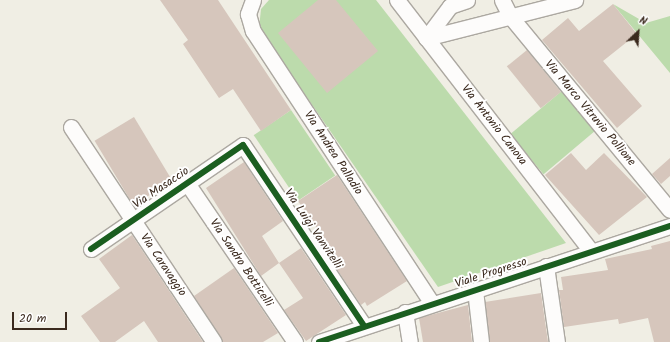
<!DOCTYPE html>
<style>
body{margin:0}
#map{position:relative;width:670px;height:342px;overflow:hidden;background:#f0eee4;font-family:Kalam,sans-serif}
div>[style]{position:absolute}
.green>*{inset:0;background:#bcdbac;transform-origin:0 0}
.building>*{inset:0;background:#d6c6bc;transform-origin:0 0}
.roads{filter:drop-shadow(1px 0 #aca8a1) drop-shadow(-1px 0 #aca8a1) drop-shadow(0 1px #aca8a1) drop-shadow(0 -1px #aca8a1)}
.street>*{height:15px;margin:-7.5px;padding:0 7.5px;transform-origin:7.5px;border-radius:7.5px;background:#fdfcfb}
.cycleway>*{height:6px;margin:-3px;padding:0 3px;transform-origin:3px;border-radius:3px;background:#1b5e20}
span{translate:-50% -50%;white-space:nowrap;text-align:center;line-height:1.15;-webkit-text-stroke:4px #fff;paint-order:stroke}
.street-label{font-size:12px;color:#3b2a1e}
.north{position:absolute;left:618px;top:12px;width:40px;height:40px;-webkit-text-stroke:3px #fff;paint-order:stroke;rotate:25deg;font-size:11px;font-weight:700;line-height:16px;text-align:center;color:#3b2a1e}
.north::after{content:'';display:block;margin:auto;width:14px;height:18px;background:#3b2a1e;clip-path:polygon(50% 0,100% 100%,50% 72%,0 100%)}
.scale{position:absolute;left:12px;top:312px;width:55px;height:18px;box-sizing:border-box;border:2px solid #3b2a1e;border-top:0;padding-left:5px;font-size:12px;line-height:14px;white-space:nowrap;color:#3b2a1e;-webkit-text-stroke:3px #fff;paint-order:stroke}
</style>
<div id="map">
<div class="green">
<div style="clip-path:polygon(269px 0,376px 0,566px 243px,438px 287px,259px 28px,261px 9px)"></div>
<div style="clip-path:polygon(613px 4px,646px 23px,670px 16px,670px 73px)"></div>
<div style="left:563px;top:90px;width:52px;height:69px;rotate:50deg"></div>
<div style="left:291px;top:110px;width:79px;height:45px;rotate:56deg"></div>
</div>
<div class="building">
<div style="clip-path:polygon(160px 0,218px 0,291px 110px,261px 131px,233px 89px,219px 98px,183px 44px,188px 40px)"></div>
<div style="clip-path:polygon(318px 0,336px 0,378px 51px,327px 93px,278px 33px)"></div>
<div style="clip-path:polygon(613px 4px,637px 34px,603px 61px,642px 106px,617px 128px,542px 40px,568px 18px,579px 31px)"></div>
<div style="left:527px;top:50px;width:54px;height:26px;rotate:51deg"></div>
<div style="left:134px;top:117px;width:75px;height:46px;rotate:59deg"></div>
<div style="clip-path:polygon(571px 153px,586px 170px,604px 153px,647px 197px,599px 235px,545px 175px)"></div>
<div style="clip-path:polygon(670px 158px,670px 176px,661px 184px,652px 174px)"></div>
<div style="clip-path:polygon(244px 162px,283px 221px,262px 236px,279px 263px,261px 276px,206px 188px)"></div>
<div style="clip-path:polygon(337px 175px,407px 281px,367px 306px,365px 302px,361px 305px,316px 238px,321px 234px,298px 201px)"></div>
<div style="clip-path:polygon(132px 235px,203px 342px,158px 342px,144px 321px,115px 342px,100px 342px,81px 316px,120px 288px,99px 259px)"></div>
<div style="clip-path:polygon(670px 241px,670px 342px,654px 342px,648px 318px,619px 324px,618px 319px,564px 327px,559px 290px,563px 290px,561px 277px,608px 270px,605px 259px,652px 249px,651px 246px)"></div>
<div style="clip-path:polygon(301px 248px,346px 315px,306px 341px,284px 310px,303px 298px,279px 263px)"></div>
<div style="clip-path:polygon(234px 268px,278px 333px,263px 342px,223px 342px,194px 296px)"></div>
<div style="clip-path:polygon(541px 293px,548px 342px,490px 342px,485px 302px)"></div>
<div style="clip-path:polygon(468px 305px,472px 342px,423px 342px,419px 318px)"></div>
</div>
<div class="roads">
<div class="street">
<div style="left:253px;top:0;width:15px;rotate:110deg"></div>
<div style="left:248px;top:14px;width:18px;rotate:74deg"></div>
<div style="left:253px;top:31px;width:326px;rotate:56.7deg"></div>
<div style="left:397px;top:0;width:317px;rotate:52.3deg"></div>
<div style="left:502px;top:0;width:18px;rotate:63deg"></div>
<div style="left:510px;top:16px;width:251px;rotate:50.5deg"></div>
<div style="left:426px;top:38px;width:154px;rotate:-14.3deg"></div>
<div style="left:426px;top:38px;width:40px;rotate:-53deg"></div>
<div style="left:450px;top:6px;width:18px;rotate:-19deg"></div>
<div style="left:71px;top:127px;width:258px;rotate:56.4deg"></div>
<div style="left:187px;top:183px;width:192px;rotate:55.8deg"></div>
<div style="left:91px;top:249px;width:184px;rotate:-34.4deg"></div>
<div style="left:243px;top:145px;width:218px;rotate:56.2deg"></div>
<div style="left:546px;top:266px;width:77px;rotate:81.8deg"></div>
<div style="left:475px;top:290px;width:52px;rotate:83.4deg"></div>
<div style="left:405px;top:312px;width:30px;rotate:81deg"></div>
<div style="left:319px;top:342px;width:370px;rotate:-18.3deg"></div>
</div>
</div>
<div class="cycleway">
<div style="left:91px;top:249px;width:184px;rotate:-34.4deg"></div>
<div style="left:243px;top:145px;width:218px;rotate:56.2deg"></div>
<div style="left:319px;top:342px;width:370px;rotate:-18.3deg"></div>
</div>
<div class="street-label">
<span style="left:590px;top:113px;rotate:50deg">Via Marco Vitruvio Pollione</span>
<span style="left:494px;top:125px;rotate:52deg">Via Antonio Canova</span>
<span style="left:333px;top:153px;rotate:57deg">Via Andrea Palladio</span>
<span style="left:161px;top:188px;rotate:-34deg">Via Masaccio</span>
<span style="left:313px;top:229px;rotate:56deg">Via Luigi Vanvitelli</span>
<span style="left:241px;top:263px;rotate:56deg">Via Sandro Botticelli</span>
<span style="left:163px;top:265px;rotate:56deg">Via Caravaggio</span>
<span style="left:491px;top:273px;rotate:-18deg">Viale Progresso</span>
</div>
<div class="north">N</div>
<div class="scale">20 m</div>
</div>
